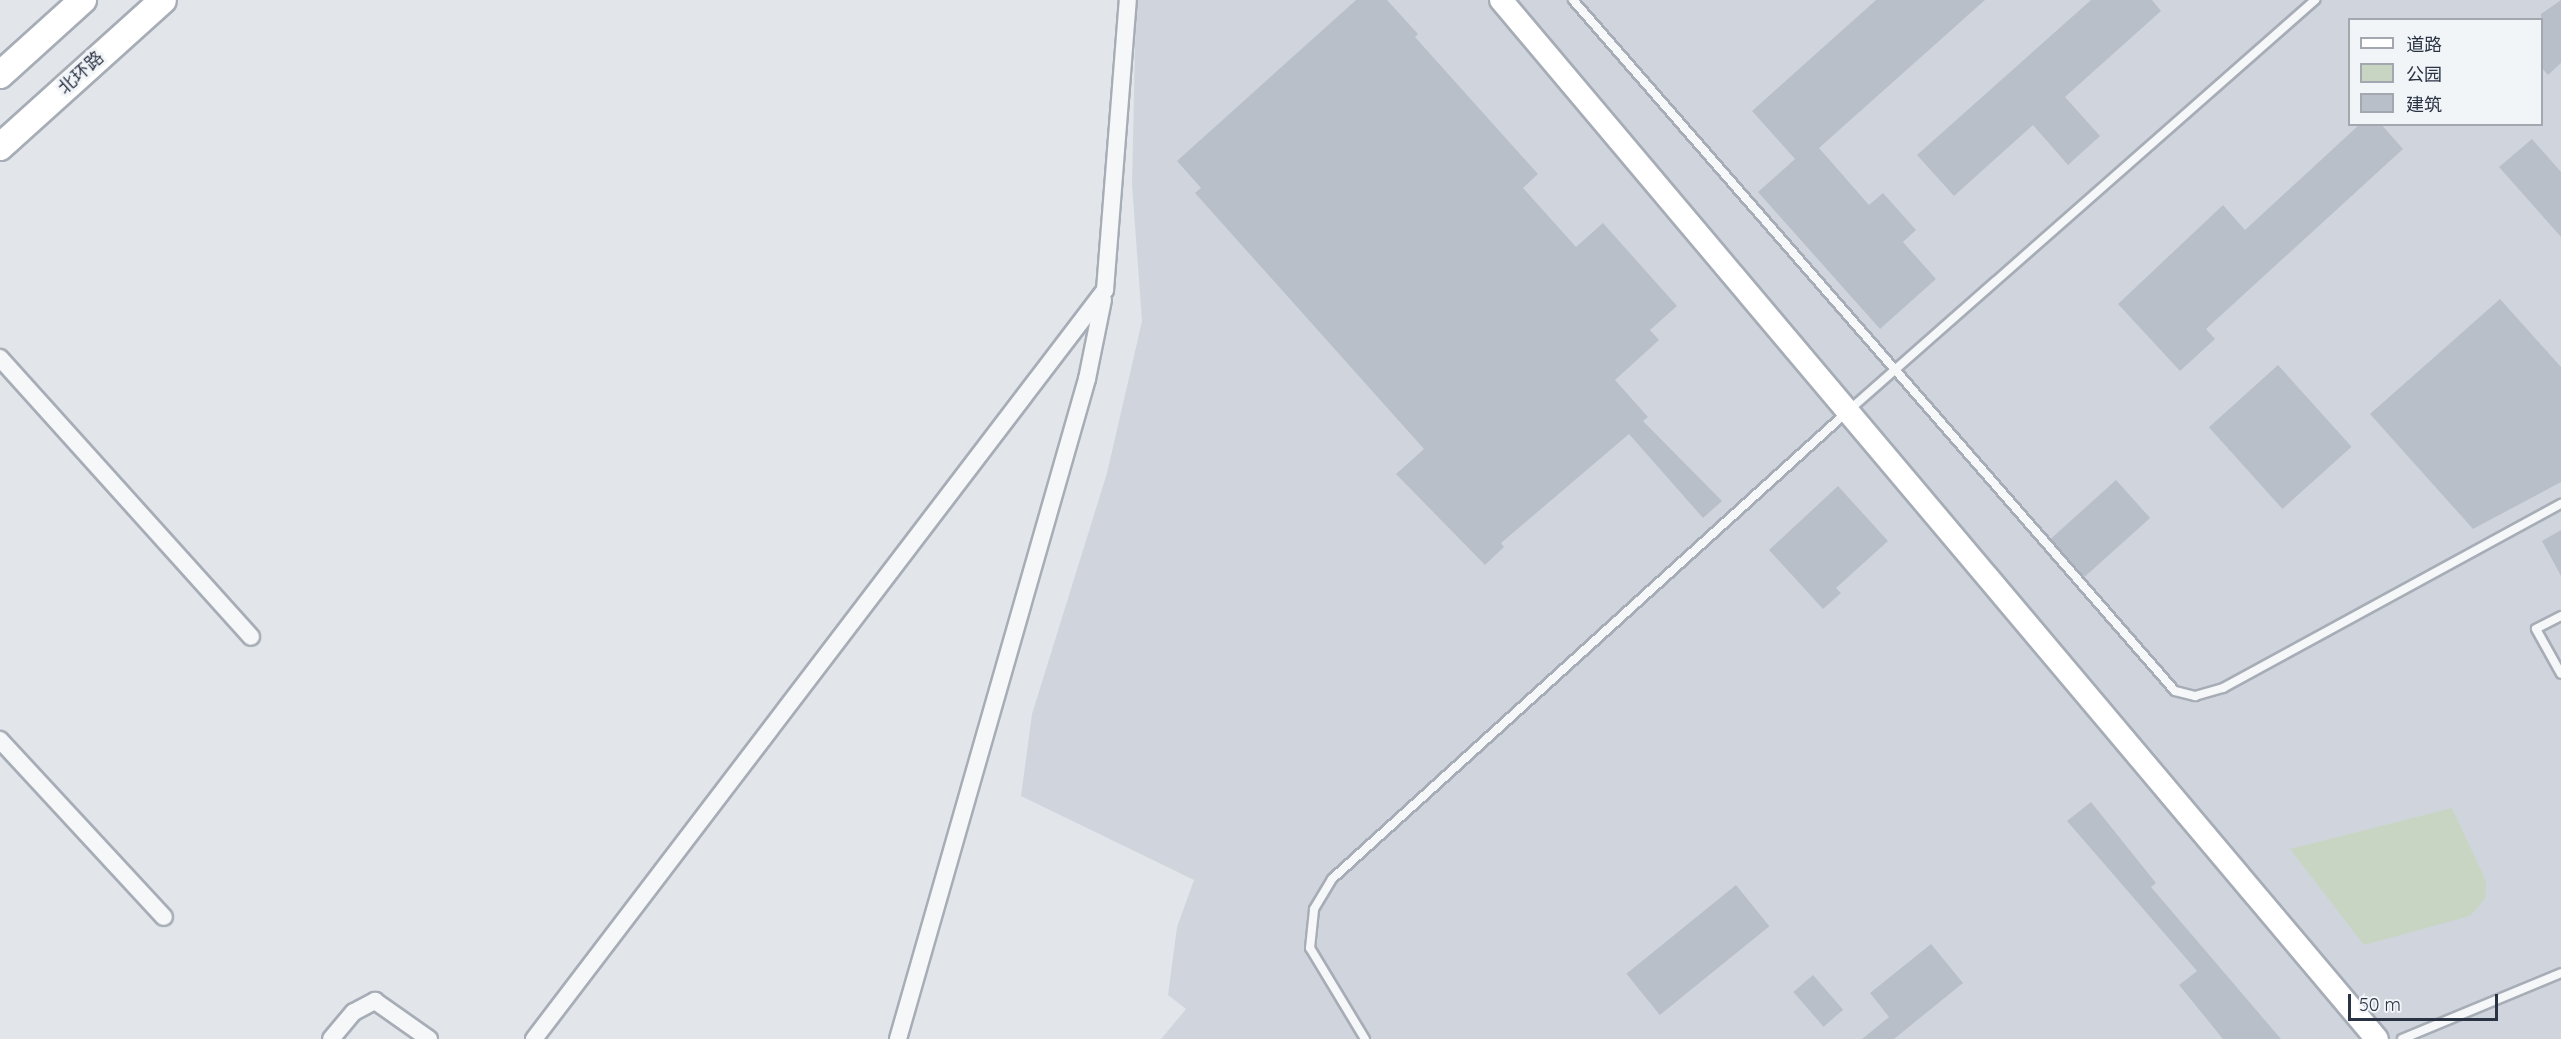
<!DOCTYPE html>
<meta charset="utf-8">
<style>
body{margin:0}
#map{position:relative;width:2561px;height:1039px;overflow:hidden;background:#e2e6eb;font-family:Quicksand,"Noto Sans SC",sans-serif}
div>[style]{position:absolute}
.built>*{inset:0;background:#d0d5dd}
.green>*{inset:0;background:#c8d5c3}
.building>*{inset:0;background:#b9bfc9;transform-origin:0 0}
.roads{filter:drop-shadow(2px 0 #a7adb6) drop-shadow(-2px 0 #a7adb6) drop-shadow(0 2px #a7adb6) drop-shadow(0 -2px #a7adb6)}
.lane>*{height:8px;margin:-4px;padding:0 4px;transform-origin:4px;border-radius:4px;background:#f5f7f9}
.street>*{height:16px;margin:-8px;padding:0 8px;transform-origin:8px;border-radius:8px;background:#f5f7f9}
.secondary>*{height:22px;margin:-11px;padding:0 11px;transform-origin:11px;border-radius:11px;background:#fff}
.primary>*{height:26px;margin:-13px;padding:0 13px;transform-origin:13px;border-radius:13px;background:#fff}
span{translate:-50% -50%;white-space:nowrap;text-align:center;line-height:1.15;-webkit-text-stroke:6px #f2f5f8;paint-order:stroke}
.street-label{font-size:18px;color:#2a3344}
.legend{position:absolute;left:2348px;top:18px;width:195px;height:108px;box-sizing:border-box;background:#f2f5f8;border:2px solid #a2a7b0;margin:0;padding:8px 10px;list-style:none;font-size:18px;color:#2a3344}
.legend li{display:flex;align-items:center;gap:12px;height:30px}
.legend b{width:30px;border:2px solid #a2a7b0}
.scale{position:absolute;left:2348px;top:994px;width:150px;height:27px;box-sizing:border-box;border:3px solid #2a3344;border-top:0;padding-left:8px;font-size:18px;line-height:21px;white-space:nowrap;color:#2a3344;-webkit-text-stroke:4px #f2f5f8;paint-order:stroke}
</style>
<div id="map">
<div class="built">
<div style="clip-path:polygon(evenodd,1136px 0,2561px 0,2561px 1039px,1161px 1039px,1186px 1009px,1168px 995px,1177px 927px,1194px 880px,1021px 796px,1032px 714px,1107px 473px,1142px 321px,1132px 185px,1136px 0,2350px 20px,2542px 20px,2542px 124px,2350px 124px,2350px 20px)"></div>
</div>
<div class="green">
<div style="clip-path:polygon(2452px 808px,2486px 881px,2485px 899px,2470px 916px,2364px 945px,2290px 849px)"></div>
</div>
<div class="building">
<div style="clip-path:polygon(1356px 0,1387px 0,1418px 34px,1415px 37px,1538px 174px,1523px 188px,1576px 247px,1603px 223px,1677px 306px,1650px 330px,1659px 340px,1615px 380px,1648px 417px,1643px 421px,1722px 501px,1703px 518px,1629px 434px,1501px 543px,1504px 547px,1485px 565px,1396px 474px,1424px 449px,1195px 193px,1201px 188px,1177px 161px)"></div>
<div style="clip-path:polygon(1876px 0,1985px 0,1819px 148px,1869px 205px,1883px 193px,1916px 230px,1903px 242px,1936px 279px,1880px 329px,1758px 192px,1795px 159px,1752px 111px)"></div>
<div style="clip-path:polygon(2091px 0,2152px 0,2161px 11px,2065px 97px,2100px 136px,2068px 165px,2033px 125px,1954px 196px,1917px 155px)"></div>
<div style="clip-path:polygon(2561px 0,2561px 63px,2548px 75px,2541px 67px,2541px 14px)"></div>
<div style="clip-path:polygon(2360px 124px,2381px 124px,2403px 149px,2206px 329px,2215px 339px,2180px 371px,2118px 304px,2223px 205px,2245px 230px)"></div>
<div style="clip-path:polygon(2532px 139px,2561px 172px,2561px 237px,2499px 167px)"></div>
<div style="clip-path:polygon(2500px 299px,2561px 367px,2561px 482px,2473px 529px,2370px 414px)"></div>
<div style="left:2278px;top:365px;width:110px;height:93px;rotate:48deg"></div>
<div style="left:2116px;top:480px;width:51px;height:88px;rotate:48deg"></div>
<div style="clip-path:polygon(1838px 486px,1888px 541px,1836px 588px,1841px 593px,1823px 609px,1769px 550px)"></div>
<div style="clip-path:polygon(2561px 530px,2561px 576px,2542px 541px)"></div>
<div style="clip-path:polygon(2091px 802px,2156px 883px,2151px 887px,2281px 1039px,2223px 1039px,2179px 985px,2197px 971px,2067px 821px)"></div>
<div style="left:1736px;top:885px;width:53px;height:141px;rotate:51deg"></div>
<div style="clip-path:polygon(1931px 944px,1963px 983px,1894px 1039px,1862px 1039px,1889px 1017px,1870px 993px)"></div>
<div style="left:1813px;top:975px;width:46px;height:26px;rotate:49deg"></div>
</div>
<div class="roads">
<div class="lane">
<div style="left:1573px;top:0;width:916px;rotate:48.94deg"></div>
<div style="left:2175px;top:691px;width:21px;rotate:14deg"></div>
<div style="left:2195px;top:696px;width:29px;rotate:-16deg"></div>
<div style="left:2223px;top:688px;width:385px;rotate:-28.6deg"></div>
<div style="left:2561px;top:616px;width:28px;rotate:153deg"></div>
<div style="left:2536px;top:629px;width:51px;rotate:60.9deg"></div>
<div style="left:1365px;top:1039px;width:106px;rotate:-121.1deg"></div>
<div style="left:1310px;top:948px;width:39px;rotate:-84deg"></div>
<div style="left:1314px;top:909px;width:35px;rotate:-59deg"></div>
<div style="left:1332px;top:879px;width:695px;rotate:-42.2deg"></div>
<div style="left:1847px;top:412px;width:624px;rotate:-41.36deg"></div>
<div style="left:2402px;top:1039px;width:172px;rotate:-22.5deg"></div>
</div>
<div class="street">
<div style="left:0;top:358px;width:375px;rotate:48deg"></div>
<div style="left:0;top:740px;width:241px;rotate:47.2deg"></div>
<div style="left:331px;top:1039px;width:35px;rotate:-50deg"></div>
<div style="left:354px;top:1012px;width:24px;rotate:-28deg"></div>
<div style="left:375px;top:1001px;width:66px;rotate:35.1deg"></div>
<div style="left:534px;top:1039px;width:942px;rotate:-52.68deg"></div>
<div style="left:1105px;top:290px;width:291px;rotate:-85.5deg"></div>
<div style="left:898px;top:1039px;width:687px;rotate:-74.02deg"></div>
<div style="left:1087px;top:379px;width:81px;rotate:-78.6deg"></div>
</div>
<div class="secondary">
<div style="left:1501px;top:0;width:1359px;rotate:49.87deg"></div>
</div>
<div class="primary">
<div style="left:0;top:75px;width:112px;rotate:-42.1deg"></div>
<div style="left:0;top:147px;width:219px;rotate:-42deg"></div>
</div>
</div>
<div class="street-label">
<span style="left:81px;top:73px;rotate:-42deg">北环路</span>
</div>
<ul class="legend">
<li><b style="height:8px;background:#fff"></b>道路</li>
<li><b style="height:16px;background:#c8d5c3"></b>公园</li>
<li><b style="height:16px;background:#b9bfc9"></b>建筑</li>
</ul>
<div class="scale">50 m</div>
</div>
